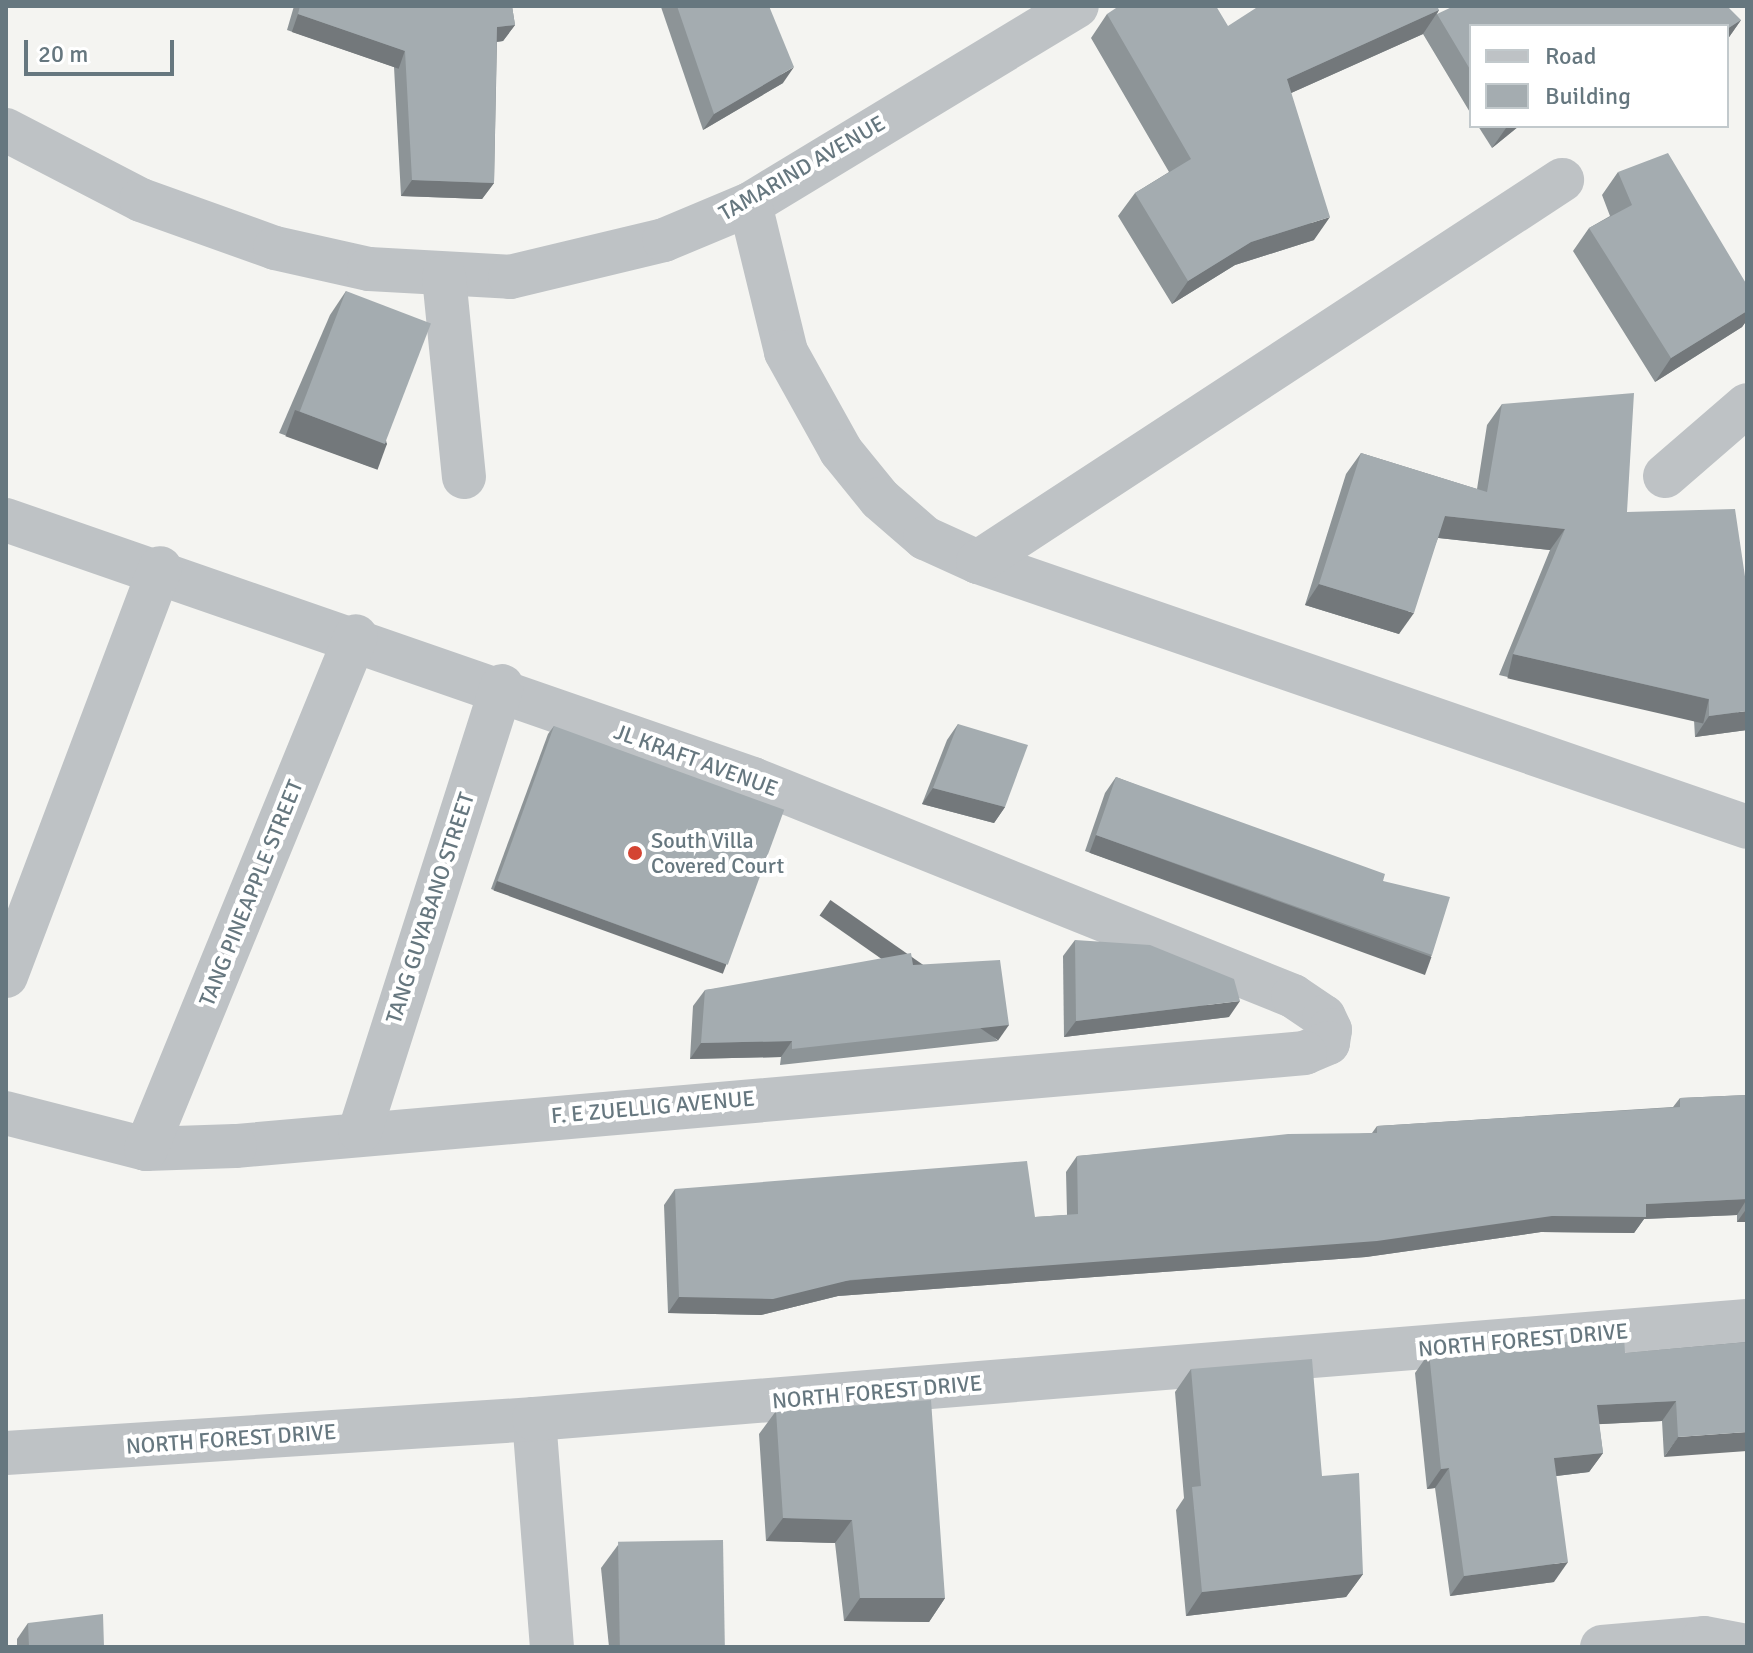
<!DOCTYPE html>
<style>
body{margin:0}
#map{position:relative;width:1753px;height:1653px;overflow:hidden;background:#f4f4f1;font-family:Signika,sans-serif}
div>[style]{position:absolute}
.street>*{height:44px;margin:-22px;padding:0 22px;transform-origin:22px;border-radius:22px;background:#bec2c5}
.wall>*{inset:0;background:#8d9497}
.shaded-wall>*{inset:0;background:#73787b;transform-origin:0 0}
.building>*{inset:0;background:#a4acb0;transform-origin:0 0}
.dots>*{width:22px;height:22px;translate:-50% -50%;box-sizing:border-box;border:4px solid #fff;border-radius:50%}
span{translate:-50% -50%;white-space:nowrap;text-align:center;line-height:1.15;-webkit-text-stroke:8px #fff;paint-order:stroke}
.street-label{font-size:22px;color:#66777f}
.poi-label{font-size:22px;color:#66777f}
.left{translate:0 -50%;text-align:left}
.frame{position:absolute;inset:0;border:8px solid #66777f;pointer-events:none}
.legend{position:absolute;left:1469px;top:24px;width:260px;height:104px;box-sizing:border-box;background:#fff;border:2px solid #c2c9cc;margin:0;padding:10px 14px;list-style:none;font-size:24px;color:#66777f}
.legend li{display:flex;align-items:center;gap:16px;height:40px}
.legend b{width:40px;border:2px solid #c2c9cc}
.scale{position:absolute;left:24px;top:40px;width:150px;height:36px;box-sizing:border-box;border:4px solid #66777f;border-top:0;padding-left:10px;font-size:24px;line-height:28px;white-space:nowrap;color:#66777f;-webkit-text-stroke:6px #fff;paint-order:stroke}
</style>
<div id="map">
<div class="street">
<div style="left:6px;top:130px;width:152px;rotate:27.4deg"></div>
<div style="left:141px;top:200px;width:142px;rotate:19.7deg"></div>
<div style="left:275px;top:248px;width:96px;rotate:12.6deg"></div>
<div style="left:369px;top:269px;width:141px;rotate:3.2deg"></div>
<div style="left:510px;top:277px;width:158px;rotate:-13.5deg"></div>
<div style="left:664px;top:240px;width:93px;rotate:-22.7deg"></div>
<div style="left:750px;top:204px;width:382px;rotate:-31.2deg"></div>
<div style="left:750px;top:204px;width:152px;rotate:76.3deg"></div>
<div style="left:786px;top:352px;width:113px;rotate:60.9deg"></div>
<div style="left:841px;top:451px;width:62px;rotate:50.9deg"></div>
<div style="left:880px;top:499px;width:60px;rotate:40.9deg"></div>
<div style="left:925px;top:538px;width:58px;rotate:24.4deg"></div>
<div style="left:978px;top:562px;width:813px;rotate:19.01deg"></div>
<div style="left:444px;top:277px;width:201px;rotate:84.3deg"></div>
<div style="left:1665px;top:476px;width:108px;rotate:-40.9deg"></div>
<div style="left:6px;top:520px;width:791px;rotate:19.12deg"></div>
<div style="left:753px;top:779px;width:582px;rotate:21.89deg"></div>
<div style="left:1293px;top:996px;width:37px;rotate:34deg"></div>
<div style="left:1324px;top:1017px;width:14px;rotate:65deg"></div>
<div style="left:1330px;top:1030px;width:13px;rotate:99deg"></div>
<div style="left:1328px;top:1043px;width:25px;rotate:157deg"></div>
<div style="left:1305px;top:1053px;width:1074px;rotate:175.03deg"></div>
<div style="left:235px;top:1146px;width:89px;rotate:178.1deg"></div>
<div style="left:146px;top:1149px;width:145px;rotate:-165.6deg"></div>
<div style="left:978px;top:562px;width:698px;rotate:-33.19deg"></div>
<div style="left:6px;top:976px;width:436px;rotate:-69.3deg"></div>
<div style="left:360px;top:1131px;width:467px;rotate:-72.3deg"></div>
<div style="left:146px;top:1149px;width:554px;rotate:-67.74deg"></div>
<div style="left:534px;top:1419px;width:229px;rotate:85.5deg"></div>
<div style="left:6px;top:1453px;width:529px;rotate:-3.68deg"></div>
<div style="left:534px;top:1419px;width:1217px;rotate:-4.62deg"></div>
<div style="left:1602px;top:1647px;width:102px;rotate:-5deg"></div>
<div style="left:1704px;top:1638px;width:44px;rotate:10.5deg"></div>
</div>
<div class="wall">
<div style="clip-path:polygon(294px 6px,512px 6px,515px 25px,503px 41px,497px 42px,494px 183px,482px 199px,401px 196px,394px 67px,287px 30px)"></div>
<div style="clip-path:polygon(662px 6px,769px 6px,783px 83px,703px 130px,661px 7px)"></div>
<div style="clip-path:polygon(1439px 10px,1437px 14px,1741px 20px,1727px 40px,1727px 26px,1471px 26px,1471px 114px,1423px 34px,1291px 93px,1314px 240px,1235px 265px,1172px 304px,1118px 216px,1135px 193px,1169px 172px,1091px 38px,1107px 14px,1228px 26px)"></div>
<div style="clip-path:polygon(1478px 126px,1519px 126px,1492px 148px)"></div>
<div style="clip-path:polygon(1618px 172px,1747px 285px,1747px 320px,1742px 327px,1655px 382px,1573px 251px,1589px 228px,1610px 216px,1602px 195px)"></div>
<div style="clip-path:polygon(346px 291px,387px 444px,371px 467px,279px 433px,330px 315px)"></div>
<div style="clip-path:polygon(1502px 404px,1627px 512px,1747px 730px,1695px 737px,1694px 720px,1499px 675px,1550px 550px,1438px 538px,1399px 634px,1305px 605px,1346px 474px,1361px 453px,1477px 489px,1487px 425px)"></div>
<div style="clip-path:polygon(958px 724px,1005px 807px,994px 823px,922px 804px,947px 740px)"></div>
<div style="clip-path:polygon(554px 726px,727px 963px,722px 972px,491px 889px,548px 734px)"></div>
<div style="clip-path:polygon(1116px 777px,1383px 881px,1432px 955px,1421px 971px,1085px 851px,1105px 793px)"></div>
<div style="clip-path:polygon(1075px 940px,1229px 1017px,1064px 1037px,1063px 956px)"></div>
<div style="clip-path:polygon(913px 965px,998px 1041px,780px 1065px,781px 1057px,690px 1059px,693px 1006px,705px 990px)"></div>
<div style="clip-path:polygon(1747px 1095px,1747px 1222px,1737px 1222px,1737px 1215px,1644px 1219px,1634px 1233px,1541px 1232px,1366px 1257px,838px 1296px,761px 1315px,668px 1313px,664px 1205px,675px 1189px,1035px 1217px,1067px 1215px,1066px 1172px,1077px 1156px,1372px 1133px,1377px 1126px,1673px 1107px,1680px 1098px)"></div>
<div style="clip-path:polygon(1747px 1342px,1664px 1457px,1662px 1421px,1599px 1424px,1603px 1453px,1589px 1472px,1556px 1476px,1554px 1582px,1450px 1596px,1435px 1488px,1427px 1489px,1415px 1373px,1429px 1353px,1625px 1353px)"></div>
<div style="clip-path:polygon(1191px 1369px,1322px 1476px,1363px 1574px,1346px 1597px,1186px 1616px,1176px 1510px,1184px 1498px,1175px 1392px)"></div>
<div style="clip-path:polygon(776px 1411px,945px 1598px,929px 1622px,844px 1621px,835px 1543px,766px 1541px,759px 1434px)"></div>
<div style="clip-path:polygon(618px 1545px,724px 1647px,609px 1647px,601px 1568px)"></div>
<div style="clip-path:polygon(28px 1623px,104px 1647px,17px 1647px,17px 1639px)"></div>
</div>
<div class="shaded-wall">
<div style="clip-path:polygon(1439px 10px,1423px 34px,1271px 102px,1287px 79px)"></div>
<div style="left:298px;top:14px;width:113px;height:19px;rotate:19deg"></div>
<div style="clip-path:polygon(1741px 20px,1727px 40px,1727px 29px)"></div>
<div style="clip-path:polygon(515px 25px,503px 41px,486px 43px,497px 27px)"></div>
<div style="clip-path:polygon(794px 67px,783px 83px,703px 130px,714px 114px)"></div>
<div style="clip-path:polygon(1508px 126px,1519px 126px,1492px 148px,1506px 128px)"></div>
<div style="clip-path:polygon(412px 180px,494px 183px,482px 199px,401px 196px)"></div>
<div style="clip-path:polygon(1330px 217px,1314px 240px,1235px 265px,1172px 304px,1188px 281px,1251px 242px)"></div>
<div style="clip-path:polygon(1747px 311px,1747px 320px,1742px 327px,1655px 382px,1671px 358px)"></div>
<div style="left:295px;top:410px;width:98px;height:28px;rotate:20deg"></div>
<div style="clip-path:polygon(1445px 516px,1565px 529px,1550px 550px,1430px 537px)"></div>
<div style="clip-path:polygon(1319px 584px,1414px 613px,1399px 634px,1305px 605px)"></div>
<div style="left:1513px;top:654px;width:201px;height:25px;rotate:13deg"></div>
<div style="clip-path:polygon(1747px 711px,1747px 730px,1695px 737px,1709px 716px)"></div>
<div style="clip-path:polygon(933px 788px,1005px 807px,994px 823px,922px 804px)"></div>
<div style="left:1096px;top:835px;width:357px;height:19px;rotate:20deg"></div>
<div style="left:497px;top:881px;width:244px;height:10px;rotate:20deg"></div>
<div style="clip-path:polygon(1240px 1001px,1229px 1017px,1064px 1037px,1076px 1021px)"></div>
<div style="left:1009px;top:1025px;width:19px;height:218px;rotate:125deg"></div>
<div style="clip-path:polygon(792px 1041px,781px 1057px,690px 1059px,701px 1043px)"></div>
<div style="clip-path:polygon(1747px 1199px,1737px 1215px,1644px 1219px,1634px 1233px,1541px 1232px,1366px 1257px,838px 1296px,761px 1315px,668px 1313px,679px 1297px,1646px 1204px)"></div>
<div style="clip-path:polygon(1747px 1208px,1747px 1222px,1737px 1222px)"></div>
<div style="clip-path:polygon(1676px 1401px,1662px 1421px,1583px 1425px,1597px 1405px)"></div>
<div style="clip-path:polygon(1747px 1432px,1747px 1451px,1664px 1457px,1678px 1437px)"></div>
<div style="clip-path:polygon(1603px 1453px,1589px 1472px,1540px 1478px,1554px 1458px)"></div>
<div style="clip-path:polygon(1449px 1468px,1435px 1488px,1427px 1489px,1441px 1469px)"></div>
<div style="clip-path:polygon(783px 1518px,852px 1520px,835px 1543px,766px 1541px)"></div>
<div style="clip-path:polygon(1568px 1562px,1554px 1582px,1450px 1596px,1464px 1576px)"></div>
<div style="clip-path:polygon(1363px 1574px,1346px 1597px,1186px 1616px,1202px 1592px)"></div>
<div style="clip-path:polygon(860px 1598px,945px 1598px,929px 1622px,844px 1621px)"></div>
</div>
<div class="building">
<div style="clip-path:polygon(300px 6px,512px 6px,515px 25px,497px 27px,494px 183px,412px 180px,405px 51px,298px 14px)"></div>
<div style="clip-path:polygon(677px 6px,769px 6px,794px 67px,714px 114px)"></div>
<div style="clip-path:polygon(1119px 6px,1216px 6px,1228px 26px,1259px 6px,1437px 6px,1439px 10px,1287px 79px,1330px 217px,1251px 242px,1188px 281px,1135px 193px,1191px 159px,1107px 14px)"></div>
<div style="clip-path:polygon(1454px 6px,1727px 6px,1741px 20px,1727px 29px,1727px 26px,1471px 26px,1471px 71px,1437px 14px)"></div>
<div style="clip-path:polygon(1668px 153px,1747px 285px,1747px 311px,1671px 358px,1589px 228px,1632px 205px,1618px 172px)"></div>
<div style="left:346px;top:291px;width:91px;height:129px;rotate:21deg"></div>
<div style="clip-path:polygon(1634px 393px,1627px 512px,1735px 509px,1747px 590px,1747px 711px,1709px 716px,1709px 699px,1513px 654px,1565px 529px,1445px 516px,1414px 613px,1319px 584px,1361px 453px,1487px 492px,1502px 404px)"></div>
<div style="clip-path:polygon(958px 724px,1028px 745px,1005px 807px,933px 788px)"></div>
<div style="left:554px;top:726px;width:245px;height:165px;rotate:20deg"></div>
<div style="clip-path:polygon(1116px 777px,1385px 874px,1383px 881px,1450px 897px,1432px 955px,1096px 835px)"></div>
<div style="clip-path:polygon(1075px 940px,1150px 945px,1234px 979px,1240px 1001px,1076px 1021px)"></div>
<div style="clip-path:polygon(911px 953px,913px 965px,1000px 960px,1009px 1025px,792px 1049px,792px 1041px,701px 1043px,705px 990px)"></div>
<div style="clip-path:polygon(1747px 1095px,1747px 1199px,1646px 1204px,1646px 1217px,1552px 1216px,1377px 1241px,850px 1280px,773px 1299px,679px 1297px,675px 1189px,1027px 1161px,1035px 1217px,1078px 1214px,1077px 1156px,1288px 1134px,1377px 1133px,1377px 1126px,1680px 1107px,1680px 1098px)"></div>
<div style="clip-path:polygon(1624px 1337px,1625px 1353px,1747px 1342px,1747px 1432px,1678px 1437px,1676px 1401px,1597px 1405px,1603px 1453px,1554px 1458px,1568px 1562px,1464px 1576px,1449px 1468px,1441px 1469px,1429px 1353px)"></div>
<div style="clip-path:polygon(1312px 1359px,1322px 1476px,1359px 1473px,1363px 1574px,1202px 1592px,1192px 1487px,1201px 1486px,1191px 1369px)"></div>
<div style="clip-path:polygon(931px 1400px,945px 1598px,860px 1598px,852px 1520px,783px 1518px,776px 1411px)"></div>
<div style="left:723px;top:1540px;width:107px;height:105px;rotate:89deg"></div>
<div style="clip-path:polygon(103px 1614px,104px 1647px,29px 1647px,28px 1623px)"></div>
</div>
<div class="dots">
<div style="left:635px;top:853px;background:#d44432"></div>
</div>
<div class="street-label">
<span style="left:802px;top:168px;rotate:-30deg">TAMARIND AVENUE</span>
<span style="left:696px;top:760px;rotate:20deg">JL KRAFT AVENUE</span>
<span style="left:251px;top:893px;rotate:-68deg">TANG PINEAPPLE STREET</span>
<span style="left:430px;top:908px;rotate:-72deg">TANG GUYABANO STREET</span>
<span style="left:653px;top:1107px;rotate:-5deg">F. E ZUELLIG AVENUE</span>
<span style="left:1523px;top:1340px;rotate:-5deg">NORTH FOREST DRIVE</span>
<span style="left:877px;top:1392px;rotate:-5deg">NORTH FOREST DRIVE</span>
<span style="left:231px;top:1439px;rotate:-4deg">NORTH FOREST DRIVE</span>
</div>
<div class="poi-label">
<span class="left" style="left:651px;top:853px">South Villa<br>Covered Court</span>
</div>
<div class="frame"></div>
<ul class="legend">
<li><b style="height:10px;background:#bec2c5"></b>Road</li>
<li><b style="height:22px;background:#a4acb0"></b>Building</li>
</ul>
<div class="scale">20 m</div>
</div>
